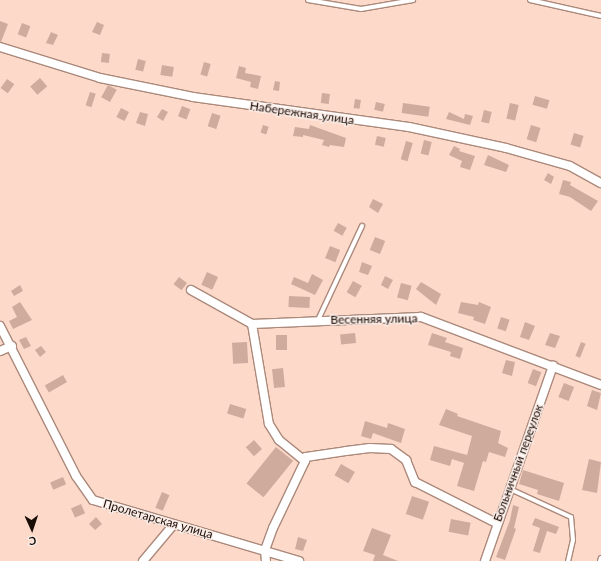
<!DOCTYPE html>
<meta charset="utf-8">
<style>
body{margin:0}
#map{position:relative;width:601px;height:561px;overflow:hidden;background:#fdd9ca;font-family:Lato,sans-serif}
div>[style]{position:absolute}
.building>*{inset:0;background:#ceab9d;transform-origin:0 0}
.roads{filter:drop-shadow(1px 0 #ab897b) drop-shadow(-1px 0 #ab897b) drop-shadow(0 1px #ab897b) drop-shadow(0 -1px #ab897b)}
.service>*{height:4px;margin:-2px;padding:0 2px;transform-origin:2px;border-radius:2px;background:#fff}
.minor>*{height:8px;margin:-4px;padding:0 4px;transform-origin:4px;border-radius:4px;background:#fff}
span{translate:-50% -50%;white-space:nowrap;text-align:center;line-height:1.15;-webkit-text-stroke:3px #faebe5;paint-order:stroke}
.street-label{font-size:12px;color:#190d08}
.north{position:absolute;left:12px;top:509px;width:40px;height:40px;-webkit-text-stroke:3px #faebe5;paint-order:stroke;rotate:177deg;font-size:11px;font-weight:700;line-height:16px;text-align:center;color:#190d08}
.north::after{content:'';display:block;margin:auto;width:14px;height:18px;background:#190d08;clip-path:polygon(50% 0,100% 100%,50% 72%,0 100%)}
</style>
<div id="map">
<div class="building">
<div style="clip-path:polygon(0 21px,8px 24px,1px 42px,0 42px)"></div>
<div style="clip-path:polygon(97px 22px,104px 25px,100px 35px,92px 32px)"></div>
<div style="left:22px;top:23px;width:9px;height:12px;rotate:21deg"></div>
<div style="clip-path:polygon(51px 32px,58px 35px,53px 45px,46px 43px)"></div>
<div style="left:102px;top:53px;width:8px;height:9px;rotate:7deg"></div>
<div style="left:138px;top:59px;width:8px;height:11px;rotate:14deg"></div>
<div style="left:204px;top:62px;width:7px;height:13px;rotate:16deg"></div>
<div style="left:162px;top:65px;width:12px;height:10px;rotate:9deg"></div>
<div style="clip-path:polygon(239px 66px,246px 68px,245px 73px,261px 76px,258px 89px,250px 87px,251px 82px,236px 78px)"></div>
<div style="left:40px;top:78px;width:11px;height:13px;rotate:49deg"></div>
<div style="left:7px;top:79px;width:9px;height:11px;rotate:36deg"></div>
<div style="clip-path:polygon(275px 81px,280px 82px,279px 91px,273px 90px)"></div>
<div style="left:108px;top:85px;width:10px;height:14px;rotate:29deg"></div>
<div style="left:90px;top:92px;width:6px;height:14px;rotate:18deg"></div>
<div style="left:322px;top:93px;width:8px;height:10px;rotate:7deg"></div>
<div style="left:535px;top:96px;width:15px;height:9px;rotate:16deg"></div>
<div style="left:355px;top:99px;width:6px;height:9px;rotate:9deg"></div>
<div style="left:376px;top:102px;width:9px;height:8px;rotate:13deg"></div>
<div style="left:403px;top:103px;width:27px;height:10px;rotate:8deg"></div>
<div style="left:510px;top:103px;width:9px;height:16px;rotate:13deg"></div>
<div style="left:182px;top:106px;width:9px;height:11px;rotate:21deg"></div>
<div style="left:121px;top:108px;width:9px;height:10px;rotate:27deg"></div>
<div style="clip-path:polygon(162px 109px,168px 112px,163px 121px,157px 117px)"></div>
<div style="left:484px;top:110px;width:8px;height:12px;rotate:14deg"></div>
<div style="clip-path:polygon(140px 112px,148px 114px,145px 126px,136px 123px)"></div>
<div style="clip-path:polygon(449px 112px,464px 119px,465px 114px,473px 116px,470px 125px,446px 119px)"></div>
<div style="left:212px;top:113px;width:9px;height:14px;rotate:18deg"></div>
<div style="left:263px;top:125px;width:6px;height:8px;rotate:18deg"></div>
<div style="clip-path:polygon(310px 125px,346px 138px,344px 147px,330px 145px,329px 147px,322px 145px,324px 140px,303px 135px,303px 137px,293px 136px,295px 127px,309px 129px)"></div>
<div style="left:531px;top:125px;width:10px;height:15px;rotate:17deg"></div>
<div style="left:574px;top:133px;width:10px;height:12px;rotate:17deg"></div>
<div style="left:377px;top:136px;width:9px;height:9px;rotate:13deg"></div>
<div style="left:424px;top:140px;width:8px;height:14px;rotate:14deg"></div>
<div style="left:406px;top:141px;width:7px;height:19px;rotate:16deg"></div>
<div style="clip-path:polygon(454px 146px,460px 149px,459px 151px,475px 156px,470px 170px,460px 167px,462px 161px,449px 155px)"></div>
<div style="clip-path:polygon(488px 155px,509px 165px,506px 172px,484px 165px)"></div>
<div style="clip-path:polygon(548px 173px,554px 177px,551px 184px,544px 180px)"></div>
<div style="clip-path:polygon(563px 180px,571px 182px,570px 185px,598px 201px,591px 211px,570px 197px,559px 194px)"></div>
<div style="clip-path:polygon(373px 199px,383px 204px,378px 213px,369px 207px)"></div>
<div style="left:338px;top:223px;width:10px;height:9px;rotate:29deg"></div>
<div style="left:375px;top:237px;width:11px;height:14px;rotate:22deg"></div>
<div style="left:330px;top:246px;width:11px;height:13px;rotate:22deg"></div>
<div style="clip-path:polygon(362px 262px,372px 266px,368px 275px,359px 272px)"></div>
<div style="left:207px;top:272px;width:12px;height:14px;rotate:24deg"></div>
<div style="clip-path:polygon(312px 274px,323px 280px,315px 295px,291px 284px,294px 277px,308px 283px)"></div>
<div style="clip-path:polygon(385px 276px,393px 280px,388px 289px,381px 285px)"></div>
<div style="left:179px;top:277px;width:10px;height:9px;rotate:37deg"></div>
<div style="left:353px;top:281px;width:10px;height:13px;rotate:29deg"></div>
<div style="clip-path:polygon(421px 282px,441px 294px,436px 305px,416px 289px)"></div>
<div style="left:401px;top:283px;width:11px;height:15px;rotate:15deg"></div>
<div style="clip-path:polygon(20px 285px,23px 291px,14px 296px,11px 291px)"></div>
<div style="left:289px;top:296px;width:21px;height:11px;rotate:3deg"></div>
<div style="clip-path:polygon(20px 302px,32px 320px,13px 329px,9px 321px,17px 317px,12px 307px)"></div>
<div style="clip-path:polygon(461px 302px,478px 305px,479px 302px,491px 307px,485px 324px,473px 320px,474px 317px,458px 313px)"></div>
<div style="left:501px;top:317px;width:9px;height:12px;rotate:18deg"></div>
<div style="clip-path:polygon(525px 322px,535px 326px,529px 340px,520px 337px)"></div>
<div style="left:355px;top:333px;width:10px;height:15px;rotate:84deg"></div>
<div style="clip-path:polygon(432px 333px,447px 338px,445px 342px,463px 348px,460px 359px,450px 356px,451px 352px,428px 345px)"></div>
<div style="clip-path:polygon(550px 333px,560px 336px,555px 348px,545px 345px)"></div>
<div style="left:276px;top:335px;width:11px;height:15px"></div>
<div style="clip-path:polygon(26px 337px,31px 346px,24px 349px,19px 340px)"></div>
<div style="left:247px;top:342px;width:21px;height:15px;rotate:87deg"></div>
<div style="left:581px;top:342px;width:5px;height:15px;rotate:22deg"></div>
<div style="clip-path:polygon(41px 346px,46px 352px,40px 357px,35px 350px)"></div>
<div style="clip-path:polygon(506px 360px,515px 362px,512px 376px,502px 373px)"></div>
<div style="left:283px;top:368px;width:19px;height:11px;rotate:84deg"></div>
<div style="left:533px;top:369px;width:9px;height:15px;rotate:21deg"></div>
<div style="left:63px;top:375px;width:8px;height:21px;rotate:60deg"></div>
<div style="left:564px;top:383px;width:11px;height:15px;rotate:22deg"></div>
<div style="clip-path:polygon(592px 390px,601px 393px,597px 410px,587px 406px)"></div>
<div style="left:230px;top:404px;width:17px;height:10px;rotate:17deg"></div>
<div style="clip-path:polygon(446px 409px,458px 414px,457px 416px,501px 431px,498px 443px,508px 448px,505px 457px,489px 452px,486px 462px,483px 461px,474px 491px,457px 486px,464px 463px,452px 459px,450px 466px,430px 460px,434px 446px,467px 455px,472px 436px,439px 425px)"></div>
<div style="clip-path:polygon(365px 421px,387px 428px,388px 423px,405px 429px,401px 443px,373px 433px,371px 439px,361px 436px)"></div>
<div style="left:254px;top:440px;width:12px;height:11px;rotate:48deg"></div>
<div style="left:276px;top:447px;width:22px;height:47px;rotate:39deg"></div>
<div style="clip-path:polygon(589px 459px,601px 462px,597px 493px,582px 490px)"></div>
<div style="left:341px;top:464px;width:16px;height:13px;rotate:30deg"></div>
<div style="clip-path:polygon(523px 470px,564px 483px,559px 501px,537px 494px,538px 490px,519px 484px)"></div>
<div style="left:63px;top:477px;width:8px;height:14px;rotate:67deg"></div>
<div style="left:162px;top:492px;width:8px;height:17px;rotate:23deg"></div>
<div style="left:412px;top:496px;width:18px;height:19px;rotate:19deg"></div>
<div style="left:81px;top:504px;width:10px;height:11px;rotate:66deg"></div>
<div style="clip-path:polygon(513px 505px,519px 507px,514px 528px,516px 529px,505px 560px,496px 557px,510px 520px)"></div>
<div style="clip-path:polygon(96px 517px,102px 524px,95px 530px,89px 524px)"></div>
<div style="clip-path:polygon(535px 518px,559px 527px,556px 534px,547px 531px,540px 553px,533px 551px,540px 528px,532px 525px)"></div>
<div style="left:451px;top:519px;width:20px;height:13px;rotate:11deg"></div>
<div style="clip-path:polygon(372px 528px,391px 535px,383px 555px,398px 561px,373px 561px,375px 555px,363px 551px)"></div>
<div style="clip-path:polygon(298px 537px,307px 540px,303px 551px,295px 549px)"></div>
</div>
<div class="roads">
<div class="service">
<div style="left:308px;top:0;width:54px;rotate:9.6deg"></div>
<div style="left:361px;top:9px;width:53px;rotate:-9.8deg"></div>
<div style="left:530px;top:0;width:73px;rotate:12.7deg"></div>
<div style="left:318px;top:320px;width:104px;rotate:-64.9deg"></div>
<div style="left:510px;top:489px;width:67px;rotate:24.7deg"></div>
<div style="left:571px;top:517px;width:23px;rotate:85deg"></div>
<div style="left:573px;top:540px;width:22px;rotate:103deg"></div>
<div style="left:600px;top:561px;width:3px;rotate:-72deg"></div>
</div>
<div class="minor">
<div style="left:0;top:47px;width:105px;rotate:17.2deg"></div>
<div style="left:100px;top:78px;width:95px;rotate:11.5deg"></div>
<div style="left:193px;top:97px;width:218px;rotate:7.9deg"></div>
<div style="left:409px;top:127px;width:99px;rotate:12.2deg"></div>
<div style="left:506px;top:148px;width:66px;rotate:15.7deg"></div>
<div style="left:570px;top:166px;width:35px;rotate:29deg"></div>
<div style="left:191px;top:290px;width:70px;rotate:29.1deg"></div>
<div style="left:252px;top:324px;width:169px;rotate:-2.4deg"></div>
<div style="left:421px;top:317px;width:192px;rotate:20.7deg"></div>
<div style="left:252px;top:324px;width:101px;rotate:80.4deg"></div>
<div style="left:269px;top:424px;width:19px;rotate:58deg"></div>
<div style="left:279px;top:440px;width:33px;rotate:39deg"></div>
<div style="left:305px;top:461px;width:74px;rotate:115.5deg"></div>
<div style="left:273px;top:528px;width:23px;rotate:110deg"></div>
<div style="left:265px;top:550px;width:11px;rotate:85deg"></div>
<div style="left:0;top:326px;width:168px;rotate:63.1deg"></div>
<div style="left:76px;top:476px;width:29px;rotate:55deg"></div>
<div style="left:93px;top:500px;width:215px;rotate:16.5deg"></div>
<div style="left:0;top:351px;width:13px;rotate:-23deg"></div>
<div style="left:305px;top:461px;width:4px;rotate:-76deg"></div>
<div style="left:306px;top:457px;width:40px;rotate:-8.5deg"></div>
<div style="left:346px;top:451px;width:24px;rotate:-7deg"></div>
<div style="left:370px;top:448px;width:21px;rotate:3deg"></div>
<div style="left:391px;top:449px;width:19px;rotate:36deg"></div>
<div style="left:406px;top:460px;width:24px;rotate:68deg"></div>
<div style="left:415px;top:482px;width:91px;rotate:26.8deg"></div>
<div style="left:143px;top:561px;width:48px;rotate:-50deg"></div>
<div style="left:485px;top:561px;width:207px;rotate:-70.8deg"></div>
</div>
</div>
<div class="street-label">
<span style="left:302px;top:113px;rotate:8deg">Набережная улица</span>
<span style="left:374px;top:319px;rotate:-1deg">Весенняя улица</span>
<span style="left:518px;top:463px;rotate:-70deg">Больничный переулок</span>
<span style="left:158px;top:519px;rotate:16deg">Пролетарская улица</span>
</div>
<div class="north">С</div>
</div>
